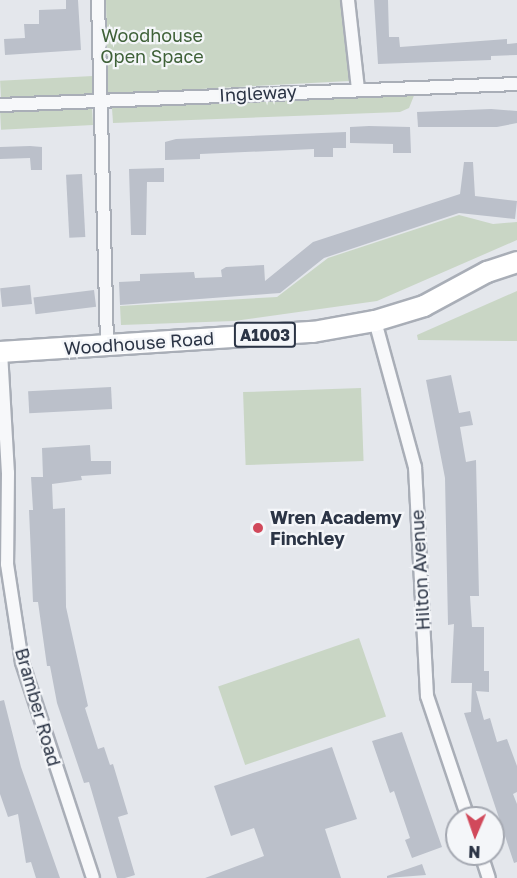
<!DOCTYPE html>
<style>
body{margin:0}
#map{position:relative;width:517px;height:878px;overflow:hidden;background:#e4e7ec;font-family:"Golos Text",sans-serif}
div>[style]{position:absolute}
.green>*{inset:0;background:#c9d6c5;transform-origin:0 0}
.building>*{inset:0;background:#bbc0ca;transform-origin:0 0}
.roads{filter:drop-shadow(2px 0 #a9aeb7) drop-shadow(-2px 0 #a9aeb7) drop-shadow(0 2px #a9aeb7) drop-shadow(0 -2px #a9aeb7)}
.street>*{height:12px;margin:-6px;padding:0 6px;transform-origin:6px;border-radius:6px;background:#f7f8fa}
.primary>*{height:20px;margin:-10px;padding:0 10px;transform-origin:10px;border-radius:10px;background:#fff}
.dots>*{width:16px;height:16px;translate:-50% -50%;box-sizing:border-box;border:3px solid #f4f6f9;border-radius:50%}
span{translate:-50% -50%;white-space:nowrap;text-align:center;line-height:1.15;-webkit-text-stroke:4.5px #f4f6f9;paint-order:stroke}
.shield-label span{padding:2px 4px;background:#f4f6f9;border:2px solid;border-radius:4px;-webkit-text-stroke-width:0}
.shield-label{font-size:16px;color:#2b3445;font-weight:700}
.park-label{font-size:18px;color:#3f6138}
.street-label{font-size:18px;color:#2b3445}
.poi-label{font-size:18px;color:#2b3445;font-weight:700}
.left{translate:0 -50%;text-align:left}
.north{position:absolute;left:445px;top:806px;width:60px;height:60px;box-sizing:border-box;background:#f4f6f9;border:2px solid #a4a8b1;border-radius:50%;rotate:182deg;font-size:16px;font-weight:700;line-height:24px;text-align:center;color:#2b3445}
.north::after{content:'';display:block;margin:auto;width:21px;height:27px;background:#d1495b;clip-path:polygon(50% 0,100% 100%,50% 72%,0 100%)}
</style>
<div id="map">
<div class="green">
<div style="clip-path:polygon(106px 0,340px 0,349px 81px,108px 94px)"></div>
<div style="left:93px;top:76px;width:20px;height:93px;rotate:87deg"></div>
<div style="clip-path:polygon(415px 93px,409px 108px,400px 112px,113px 123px,112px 108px)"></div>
<div style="left:92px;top:107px;width:18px;height:92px;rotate:87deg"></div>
<div style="clip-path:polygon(459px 215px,493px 224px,517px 222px,517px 240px,377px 301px,234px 321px,121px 325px,120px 306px,277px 297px,328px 258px)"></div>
<div style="clip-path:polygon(517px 291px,517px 341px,418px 340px,417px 335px)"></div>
<div style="left:361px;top:388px;width:73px;height:118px;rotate:88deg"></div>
<div style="left:359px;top:638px;width:83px;height:149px;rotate:71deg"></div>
</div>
<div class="building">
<div style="clip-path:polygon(66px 0,78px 0,81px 50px,5px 55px,4px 39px,25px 38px,24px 24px,39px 24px,39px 10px,66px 9px)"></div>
<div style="clip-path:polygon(374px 0,388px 0,389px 37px,399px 37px,400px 47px,507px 39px,507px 44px,517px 43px,517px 55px,491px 56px,491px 60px,378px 64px)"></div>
<div style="clip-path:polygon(491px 109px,517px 111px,517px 123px,497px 127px,418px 127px,417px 112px)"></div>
<div style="clip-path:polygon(369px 126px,410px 127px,411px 153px,393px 153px,393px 144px,350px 143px,350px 127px)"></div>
<div style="clip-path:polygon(346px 132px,346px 148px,333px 148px,333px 157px,314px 157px,314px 149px,200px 154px,200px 159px,165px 160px,165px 142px,176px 139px)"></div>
<div style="clip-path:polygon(30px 146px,42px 147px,42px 170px,31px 170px,30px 158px,0 159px,0 147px)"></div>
<div style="clip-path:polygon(464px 162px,473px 162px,475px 196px,517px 201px,515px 219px,459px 213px,324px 258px,280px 293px,120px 305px,119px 282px,140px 281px,140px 274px,194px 272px,195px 278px,222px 277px,221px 270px,226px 267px,264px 265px,265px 281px,313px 242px,460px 194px)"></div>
<div style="clip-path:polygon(164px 168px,164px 182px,147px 182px,146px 235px,131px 235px,129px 169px)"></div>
<div style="left:82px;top:174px;width:63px;height:16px;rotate:87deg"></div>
<div style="left:30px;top:285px;width:19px;height:30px;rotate:84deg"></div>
<div style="left:94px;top:290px;width:17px;height:61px;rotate:83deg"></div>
<div style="clip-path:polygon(451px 375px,459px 413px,470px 411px,473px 425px,460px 427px,466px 462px,476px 460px,479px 596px,470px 596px,472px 627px,484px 627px,484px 671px,489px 671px,489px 692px,476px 691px,484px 720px,490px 718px,497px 742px,507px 739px,517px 766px,517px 792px,513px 794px,517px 804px,517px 862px,514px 863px,464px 713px,471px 712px,472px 683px,451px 683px,454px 624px,448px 625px,445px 478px,426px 380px)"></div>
<div style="left:111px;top:387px;width:22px;height:83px;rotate:87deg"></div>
<div style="clip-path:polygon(90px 445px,91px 461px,111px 461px,111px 474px,81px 476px,82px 480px,52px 484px,53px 509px,65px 508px,66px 607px,88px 706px,85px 708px,98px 749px,104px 747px,110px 765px,113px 764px,128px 814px,118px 817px,135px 875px,125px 878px,117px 878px,89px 782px,84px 783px,57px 703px,50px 666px,47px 666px,38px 602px,33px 602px,29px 510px,33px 510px,31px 477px,43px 477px,42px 448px)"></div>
<div style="clip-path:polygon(4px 700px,21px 767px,60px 878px,36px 878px,31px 862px,26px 863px,18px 814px,8px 817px,0 794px,0 701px)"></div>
<div style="clip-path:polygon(402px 732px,442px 847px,412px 858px,405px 840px,410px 838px,394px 791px,390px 793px,372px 741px)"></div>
<div style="clip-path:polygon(332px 747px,357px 819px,325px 829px,341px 878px,205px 878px,264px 856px,254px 828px,231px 836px,214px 786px)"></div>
<div style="clip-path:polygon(422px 864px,426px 875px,387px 878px,387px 876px)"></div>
</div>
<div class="roads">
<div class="street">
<div style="left:98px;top:0;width:345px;rotate:88.5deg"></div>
<div style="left:348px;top:0;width:90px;rotate:83.6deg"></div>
<div style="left:0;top:105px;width:517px;rotate:-2.33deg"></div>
<div style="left:375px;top:321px;width:151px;rotate:74.7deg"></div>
<div style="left:415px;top:467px;width:229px;rotate:87deg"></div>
<div style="left:427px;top:696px;width:129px;rotate:71.4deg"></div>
<div style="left:1px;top:352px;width:121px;rotate:86.7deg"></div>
<div style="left:8px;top:473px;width:91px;rotate:90.6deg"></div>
<div style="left:7px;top:564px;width:99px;rotate:81.3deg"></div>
<div style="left:22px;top:662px;width:227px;rotate:71.8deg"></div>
<div style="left:481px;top:854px;width:25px;rotate:72deg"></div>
</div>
<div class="primary">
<div style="left:0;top:352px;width:314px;rotate:-3.7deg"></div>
<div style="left:313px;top:332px;width:63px;rotate:-10.1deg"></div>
<div style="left:375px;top:321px;width:51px;rotate:-17deg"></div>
<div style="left:424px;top:306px;width:72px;rotate:-28.4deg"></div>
<div style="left:487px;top:272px;width:32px;rotate:-18deg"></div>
</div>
</div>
<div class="dots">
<div style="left:258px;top:528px;background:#d1495b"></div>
</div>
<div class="shield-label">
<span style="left:265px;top:335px">A1003</span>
</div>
<div class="park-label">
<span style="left:152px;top:46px">Woodhouse<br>Open Space</span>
</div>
<div class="street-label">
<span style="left:258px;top:93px;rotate:-3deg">Ingleway</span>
<span style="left:139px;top:343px;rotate:-4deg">Woodhouse Road</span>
<span style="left:420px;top:570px;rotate:-93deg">Hilton Avenue</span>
<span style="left:38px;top:707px;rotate:74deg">Bramber Road</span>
</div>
<div class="poi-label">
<span class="left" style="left:270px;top:528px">Wren Academy<br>Finchley</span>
</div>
<div class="north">N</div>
</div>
